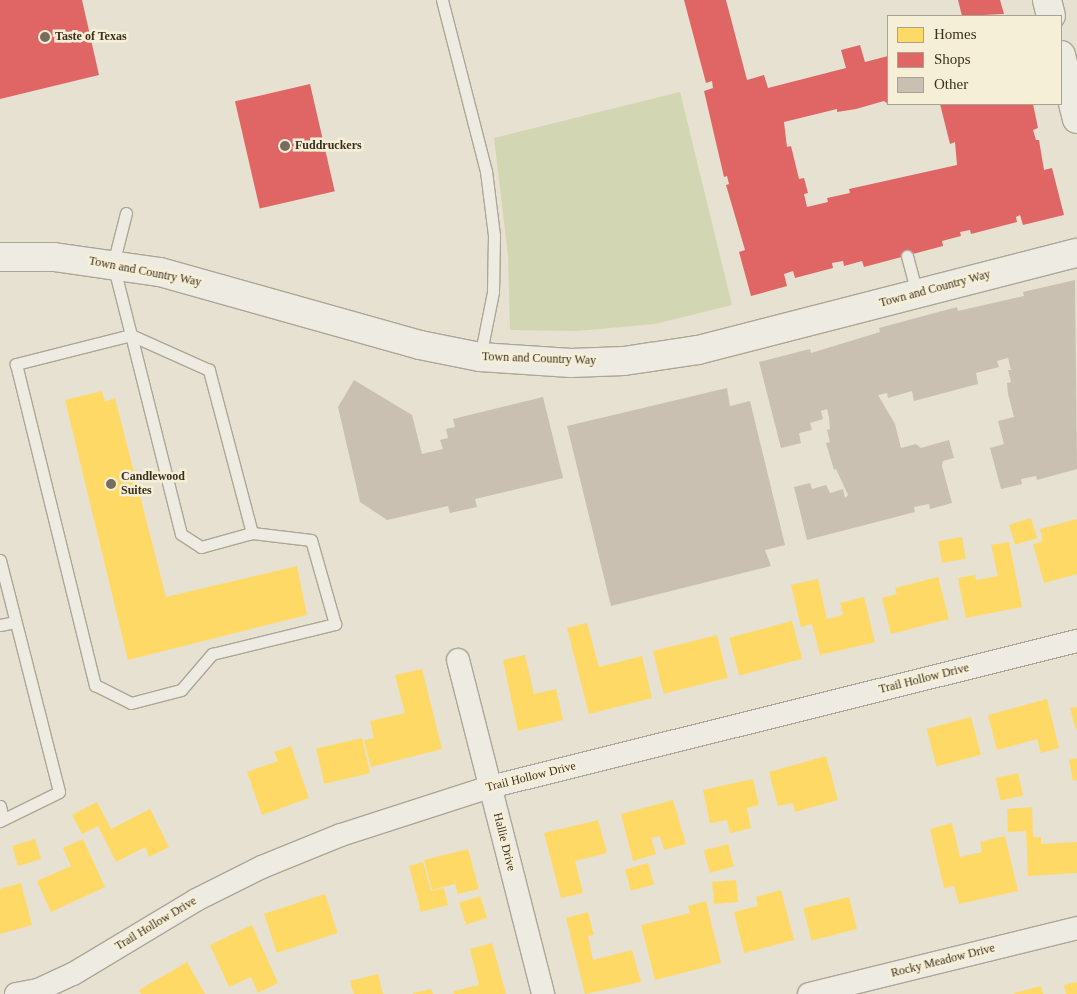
<!DOCTYPE html>
<style>
body{margin:0}
#map{position:relative;width:1077px;height:994px;overflow:hidden;background:#e6e1d0;font-family:"Times New Roman",serif}
div>[style]{position:absolute}
.green>*{inset:0;background:#d3d6b3}
.homes>*{inset:0;background:#ffd966;transform-origin:0 0}
.shops>*{inset:0;background:#e06666;transform-origin:0 0}
.building>*{inset:0;background:#cac0b1}
.roads{filter:drop-shadow(1px 0 #aca698) drop-shadow(-1px 0 #aca698) drop-shadow(0 1px #aca698) drop-shadow(0 -1px #aca698)}
.lane>*{height:11px;margin:-5.5px;padding:0 5.5px;transform-origin:5.5px;border-radius:5.5px;background:#eeebe2}
.street>*{height:22px;margin:-11px;padding:0 11px;transform-origin:11px;border-radius:11px;background:#eeebe2}
.secondary>*{height:28px;margin:-14px;padding:0 14px;transform-origin:14px;border-radius:14px;background:#eeebe2}
.dots>*{width:14px;height:14px;translate:-50% -50%;box-sizing:border-box;border:2px solid #f6efd7;border-radius:50%}
span{translate:-50% -50%;white-space:nowrap;text-align:center;line-height:1.15;-webkit-text-stroke:5px #f6efd7;paint-order:stroke}
.poi-label{font-size:12px;color:#3b2f20;font-weight:700}
.left{translate:0 -50%;text-align:left}
.street-label{font-size:12px;color:#3b2f20}
.legend{position:absolute;left:887px;top:15px;width:175px;height:90px;box-sizing:border-box;background:#f6efd7;border:1px solid #aba28e;margin:0;padding:6px 9px;list-style:none;font-size:15px;color:#3b2f20}
.legend li{display:flex;align-items:center;gap:10px;height:25px}
.legend b{width:25px;border:1px solid #aba28e}
</style>
<div id="map">
<div class="green">
<div style="clip-path:polygon(680px 92px,732px 305px,655px 324px,576px 331px,510px 330px,508px 255px,494px 138px)"></div>
</div>
<div class="homes">
<div style="clip-path:polygon(102px 391px,105px 402px,115px 398px,166px 597px,297px 566px,307px 615px,128px 660px,65px 400px)"></div>
<div style="left:1031px;top:518px;width:21px;height:23px;rotate:73deg"></div>
<div style="clip-path:polygon(1077px 519px,1077px 574px,1044px 583px,1033px 544px,1043px 541px,1040px 529px)"></div>
<div style="left:962px;top:537px;width:22px;height:24px;rotate:80deg"></div>
<div style="clip-path:polygon(1009px 542px,1022px 607px,966px 618px,958px 578px,975px 575px,976px 580px,998px 576px,991px 545px)"></div>
<div style="clip-path:polygon(938px 577px,949px 619px,891px 634px,882px 598px,897px 594px,895px 588px)"></div>
<div style="clip-path:polygon(818px 579px,827px 619px,843px 615px,840px 603px,864px 597px,875px 642px,820px 655px,812px 624px,801px 627px,791px 585px)"></div>
<div style="left:792px;top:621px;width:39px;height:65px;rotate:75deg"></div>
<div style="clip-path:polygon(587px 623px,599px 667px,642px 656px,652px 698px,589px 714px,567px 628px)"></div>
<div style="left:717px;top:635px;width:44px;height:66px;rotate:76deg"></div>
<div style="clip-path:polygon(525px 655px,534px 694px,556px 689px,563px 720px,518px 731px,503px 660px)"></div>
<div style="clip-path:polygon(422px 669px,442px 749px,371px 767px,364px 740px,374px 738px,370px 721px,405px 713px,395px 675px)"></div>
<div style="clip-path:polygon(1047px 699px,1059px 748px,1041px 753px,1037px 739px,997px 750px,988px 715px)"></div>
<div style="clip-path:polygon(1077px 707px,1077px 730px,1076px 730px,1070px 708px)"></div>
<div style="left:971px;top:717px;width:39px;height:46px;rotate:75deg"></div>
<div style="left:362px;top:738px;width:36px;height:47px;rotate:77deg"></div>
<div style="clip-path:polygon(291px 746px,309px 798px,262px 815px,247px 772px,278px 761px,274px 752px)"></div>
<div style="clip-path:polygon(826px 756px,838px 800px,795px 812px,793px 803px,778px 806px,769px 772px)"></div>
<div style="clip-path:polygon(1077px 758px,1077px 780px,1073px 781px,1069px 760px)"></div>
<div style="left:1018px;top:773px;width:23px;height:23px;rotate:77deg"></div>
<div style="clip-path:polygon(753px 779px,759px 805px,747px 808px,751px 828px,730px 833px,727px 820px,710px 823px,703px 790px)"></div>
<div style="clip-path:polygon(673px 800px,686px 844px,664px 850px,660px 836px,651px 838px,656px 854px,633px 861px,621px 814px)"></div>
<div style="clip-path:polygon(97px 802px,111px 829px,150px 809px,169px 847px,149px 857px,145px 847px,116px 862px,98px 826px,82px 834px,72px 815px)"></div>
<div style="clip-path:polygon(1032px 807px,1033px 837px,1041px 837px,1041px 844px,1077px 842px,1077px 873px,1028px 876px,1026px 831px,1008px 832px,1007px 809px)"></div>
<div style="clip-path:polygon(598px 820px,607px 853px,575px 861px,583px 893px,561px 898px,544px 833px)"></div>
<div style="clip-path:polygon(952px 823px,960px 857px,982px 852px,980px 842px,1005px 836px,1018px 891px,959px 904px,954px 886px,944px 888px,930px 829px)"></div>
<div style="left:35px;top:839px;width:21px;height:24px;rotate:73deg"></div>
<div style="clip-path:polygon(83px 839px,105px 887px,51px 912px,37px 881px,71px 866px,63px 848px)"></div>
<div style="left:728px;top:844px;width:23px;height:25px;rotate:75deg"></div>
<div style="clip-path:polygon(468px 849px,479px 889px,458px 894px,455px 884px,432px 890px,424px 860px)"></div>
<div style="clip-path:polygon(423px 862px,431px 891px,444px 888px,448px 905px,421px 912px,409px 866px)"></div>
<div style="left:648px;top:863px;width:22px;height:24px;rotate:74deg"></div>
<div style="left:736px;top:880px;width:22px;height:24px;rotate:85deg"></div>
<div style="clip-path:polygon(21px 883px,32px 925px,0 934px,0 889px)"></div>
<div style="clip-path:polygon(781px 890px,794px 940px,744px 953px,734px 912px,758px 906px,756px 897px)"></div>
<div style="left:325px;top:894px;width:41px;height:64px;rotate:72deg"></div>
<div style="left:480px;top:896px;width:23px;height:22px;rotate:72deg"></div>
<div style="left:849px;top:897px;width:33px;height:47px;rotate:76deg"></div>
<div style="clip-path:polygon(706px 901px,721px 963px,655px 980px,641px 925px,690px 913px,688px 906px)"></div>
<div style="clip-path:polygon(588px 912px,594px 935px,588px 936px,593px 960px,632px 950px,641px 982px,585px 994px,566px 918px)"></div>
<div style="clip-path:polygon(252px 925px,278px 983px,258px 993px,251px 977px,229px 987px,210px 945px)"></div>
<div style="clip-path:polygon(492px 943px,506px 994px,454px 994px,454px 991px,479px 985px,470px 949px)"></div>
<div style="clip-path:polygon(187px 962px,205px 994px,141px 994px,139px 990px)"></div>
<div style="clip-path:polygon(378px 974px,383px 994px,354px 994px,350px 981px)"></div>
<div style="clip-path:polygon(1077px 982px,1077px 994px,1066px 994px,1064px 985px)"></div>
<div style="clip-path:polygon(1041px 986px,1043px 994px,1014px 994px,1014px 993px)"></div>
<div style="clip-path:polygon(431px 989px,433px 994px,413px 994px,413px 993px)"></div>
</div>
<div class="shops">
<div style="clip-path:polygon(0 0,82px 0,99px 75px,0 99px)"></div>
<div style="clip-path:polygon(684px 0,726px 0,747px 80px,764px 75px,768px 88px,846px 68px,841px 50px,860px 45px,865px 62px,888px 56px,888px 104px,884px 101px,856px 109px,837px 112px,837px 109px,784px 122px,787px 147px,791px 146px,799px 179px,804px 178px,808px 193px,804px 194px,807px 207px,828px 202px,827px 198px,850px 193px,849px 189px,957px 165px,955px 142px,950px 144px,940px 104px,1033px 104px,1038px 128px,1033px 130px,1036px 140px,1039px 140px,1044px 170px,1052px 168px,1064px 215px,1023px 225px,1020px 215px,1016px 217px,1017px 222px,971px 234px,970px 230px,960px 232px,961px 236px,942px 241px,943px 246px,864px 267px,862px 261px,844px 266px,843px 261px,832px 263px,833px 268px,795px 278px,793px 271px,784px 274px,787px 286px,751px 296px,739px 252px,745px 250px,726px 185px,729px 184px,727px 176px,724px 177px,704px 91px,713px 88px,712px 81px,706px 83px)"></div>
<div style="clip-path:polygon(958px 0,1000px 0,1004px 14px,962px 16px)"></div>
<div style="left:310px;top:84px;width:110px;height:77px;rotate:77deg"></div>
</div>
<div class="building">
<div style="clip-path:polygon(1075px 280px,1077px 469px,1037px 480px,1036px 476px,1021px 479px,1022px 484px,1001px 489px,990px 448px,1004px 444px,998px 421px,1014px 417px,1008px 394px,1007px 383px,1011px 382px,1008px 370px,1011px 370px,1008px 358px,997px 361px,999px 367px,976px 373px,978px 384px,914px 401px,912px 391px,888px 398px,887px 393px,878px 395px,895px 424px,901px 448px,916px 444px,921px 448px,949px 440px,954px 458px,943px 461px,942px 466px,952px 503px,930px 509px,929px 504px,914px 507px,915px 512px,807px 540px,794px 487px,810px 483px,812px 489px,826px 485px,830px 493px,843px 489px,845px 498px,848px 495px,836px 469px,834px 470px,826px 443px,830px 442px,827px 430px,830px 429px,829px 417px,827px 409px,821px 411px,823px 419px,810px 423px,812px 430px,799px 433px,801px 443px,781px 448px,759px 362px,810px 349px,811px 353px,880px 332px,879px 328px,957px 307px,958px 311px,1024px 296px,1023px 292px)"></div>
<div style="clip-path:polygon(354px 380px,412px 415px,422px 454px,443px 449px,440px 440px,448px 438px,446px 429px,455px 427px,453px 419px,543px 397px,563px 478px,475px 499px,477px 507px,450px 513px,448px 506px,387px 520px,360px 502px,338px 407px)"></div>
<div style="clip-path:polygon(727px 388px,730px 406px,750px 401px,785px 545px,765px 550px,771px 566px,611px 606px,567px 426px)"></div>
</div>
<div class="roads">
<div class="lane">
<div style="left:442px;top:0;width:177px;rotate:75.6deg"></div>
<div style="left:486px;top:171px;width:64px;rotate:82.9deg"></div>
<div style="left:494px;top:235px;width:57px;rotate:91deg"></div>
<div style="left:493px;top:292px;width:66px;rotate:101.3deg"></div>
<div style="left:126px;top:213px;width:53px;rotate:104.3deg"></div>
<div style="left:113px;top:264px;width:73px;rotate:75.8deg"></div>
<div style="left:131px;top:335px;width:119px;rotate:165.8deg"></div>
<div style="left:16px;top:364px;width:331px;rotate:76.2deg"></div>
<div style="left:95px;top:685px;width:40px;rotate:26.6deg"></div>
<div style="left:131px;top:703px;width:52px;rotate:-14.6deg"></div>
<div style="left:181px;top:690px;width:48px;rotate:-49.3deg"></div>
<div style="left:212px;top:654px;width:127px;rotate:-13.7deg"></div>
<div style="left:335px;top:624px;width:87px;rotate:-105.9deg"></div>
<div style="left:311px;top:540px;width:59px;rotate:-173.2deg"></div>
<div style="left:252px;top:533px;width:169px;rotate:-104.8deg"></div>
<div style="left:209px;top:370px;width:85px;rotate:-155.8deg"></div>
<div style="left:907px;top:256px;width:39px;rotate:75deg"></div>
<div style="left:131px;top:335px;width:205px;rotate:75.9deg"></div>
<div style="left:181px;top:534px;width:24px;rotate:33deg"></div>
<div style="left:201px;top:547px;width:53px;rotate:-15.4deg"></div>
<div style="left:0;top:560px;width:239px;rotate:75.7deg"></div>
<div style="left:59px;top:792px;width:66px;rotate:153.8deg"></div>
<div style="left:0;top:625px;width:15px;rotate:-11deg"></div>
<div style="left:0;top:806px;width:13px;rotate:77deg"></div>
</div>
<div class="street">
<div style="left:458px;top:660px;width:345px;rotate:75.7deg"></div>
<div style="left:16px;top:994px;width:22px;rotate:-10deg"></div>
<div style="left:38px;top:990px;width:38px;rotate:-25deg"></div>
<div style="left:73px;top:974px;width:144px;rotate:-31deg"></div>
<div style="left:196px;top:900px;width:74px;rotate:-26.6deg"></div>
<div style="left:262px;top:867px;width:85px;rotate:-22.1deg"></div>
<div style="left:341px;top:835px;width:157px;rotate:-17.9deg"></div>
<div style="left:490px;top:787px;width:605px;rotate:-13.97deg"></div>
<div style="left:809px;top:994px;width:276px;rotate:-13.8deg"></div>
</div>
<div class="secondary">
<div style="left:1047px;top:0;width:16px;rotate:76deg"></div>
<div style="left:1061px;top:55px;width:66px;rotate:76deg"></div>
<div style="left:0;top:257px;width:54px"></div>
<div style="left:54px;top:257px;width:107px;rotate:8.1deg"></div>
<div style="left:160px;top:272px;width:270px;rotate:15.7deg"></div>
<div style="left:420px;top:345px;width:61px;rotate:11.3deg"></div>
<div style="left:480px;top:357px;width:91px;rotate:3.8deg"></div>
<div style="left:571px;top:363px;width:53px;rotate:-2.2deg"></div>
<div style="left:624px;top:361px;width:75px;rotate:-8.5deg"></div>
<div style="left:698px;top:350px;width:391px;rotate:-14.4deg"></div>
</div>
</div>
<div class="dots">
<div style="left:45px;top:37px;background:#776d5e"></div>
<div style="left:285px;top:146px;background:#776d5e"></div>
<div style="left:111px;top:484px;background:#776d5e"></div>
</div>
<div class="poi-label">
<span class="left" style="left:55px;top:37px">Taste of Texas</span>
<span class="left" style="left:295px;top:146px">Fuddruckers</span>
<span class="left" style="left:121px;top:484px">Candlewood<br>Suites</span>
</div>
<div class="street-label">
<span style="left:145px;top:272px;rotate:11deg">Town and Country Way</span>
<span style="left:935px;top:289px;rotate:-15deg">Town and Country Way</span>
<span style="left:539px;top:359px;rotate:2deg">Town and Country Way</span>
<span style="left:924px;top:679px;rotate:-14deg">Trail Hollow Drive</span>
<span style="left:531px;top:777px;rotate:-14deg">Trail Hollow Drive</span>
<span style="left:504px;top:842px;rotate:76deg">Hallie Drive</span>
<span style="left:156px;top:924px;rotate:-31deg">Trail Hollow Drive</span>
<span style="left:943px;top:961px;rotate:-14deg">Rocky Meadow Drive</span>
</div>
<ul class="legend">
<li><b style="height:14px;background:#ffd966"></b>Homes</li>
<li><b style="height:14px;background:#e06666"></b>Shops</li>
<li><b style="height:14px;background:#cac0b1"></b>Other</li>
</ul>
</div>
